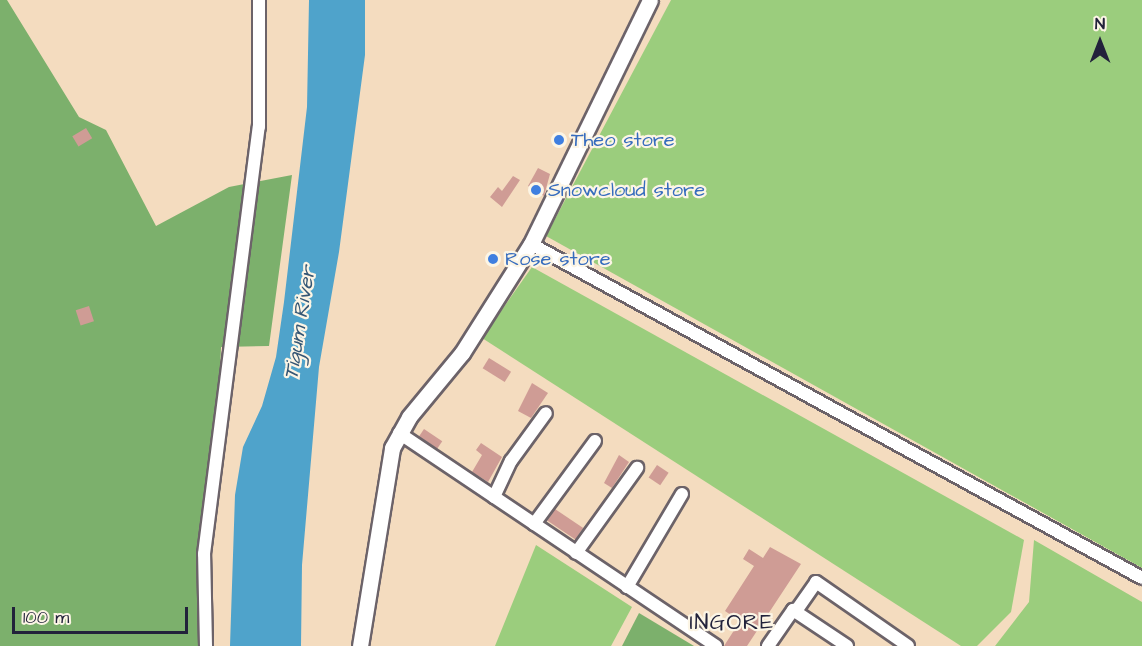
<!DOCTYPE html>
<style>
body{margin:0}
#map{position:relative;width:1142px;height:646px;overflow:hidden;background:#f4dcbf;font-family:"Architects Daughter",sans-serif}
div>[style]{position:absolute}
.green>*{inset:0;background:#9bcd7d}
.forest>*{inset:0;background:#7cb06c}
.water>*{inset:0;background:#4fa3cb}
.building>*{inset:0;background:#cf9c95;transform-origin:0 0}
.roads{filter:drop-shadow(2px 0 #6c6369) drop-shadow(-2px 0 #6c6369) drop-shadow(0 2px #6c6369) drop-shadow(0 -2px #6c6369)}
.minor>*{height:12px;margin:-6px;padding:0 6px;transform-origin:6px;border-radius:6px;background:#fff}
.tertiary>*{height:15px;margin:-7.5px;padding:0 7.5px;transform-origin:7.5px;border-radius:7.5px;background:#fff}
.dots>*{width:16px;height:16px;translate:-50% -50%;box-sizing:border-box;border:3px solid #fcf5e5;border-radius:50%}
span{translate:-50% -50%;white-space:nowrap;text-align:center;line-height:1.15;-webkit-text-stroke:4.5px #fcf5e5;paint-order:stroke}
.shop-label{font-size:20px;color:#366cbe}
.left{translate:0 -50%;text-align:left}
.water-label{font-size:21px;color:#345675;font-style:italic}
.quarter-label{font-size:22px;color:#22223b;letter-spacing:1.5px}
.north{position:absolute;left:1070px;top:12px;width:60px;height:60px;-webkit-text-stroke:4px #fcf5e5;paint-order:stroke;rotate:0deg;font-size:16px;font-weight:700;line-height:24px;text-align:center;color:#22223b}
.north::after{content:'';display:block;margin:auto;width:21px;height:27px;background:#22223b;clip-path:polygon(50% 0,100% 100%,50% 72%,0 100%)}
.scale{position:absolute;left:12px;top:607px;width:176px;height:27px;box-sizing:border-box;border:3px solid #22223b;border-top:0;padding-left:8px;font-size:18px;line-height:21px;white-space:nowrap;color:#22223b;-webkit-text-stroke:4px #fcf5e5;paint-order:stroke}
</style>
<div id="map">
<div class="green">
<div style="clip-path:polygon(671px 0,1142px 0,1142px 568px,546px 236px)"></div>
<div style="clip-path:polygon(532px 267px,1024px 540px,1011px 612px,977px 646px,961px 646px,482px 338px)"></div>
<div style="clip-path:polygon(1034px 540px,1142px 602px,1142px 646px,995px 646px,1029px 602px)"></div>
<div style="clip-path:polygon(536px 545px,632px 607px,611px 646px,495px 646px)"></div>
</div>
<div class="forest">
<div style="clip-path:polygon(0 0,7px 0,79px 117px,106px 130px,156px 226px,229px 187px,292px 175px,269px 346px,221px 347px,219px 400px,198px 552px,202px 646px,0 646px)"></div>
<div style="clip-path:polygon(639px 613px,694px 646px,622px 646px)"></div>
</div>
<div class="water">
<div style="clip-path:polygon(309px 0,365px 0,365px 55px,339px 252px,319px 367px,302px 565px,301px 646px,230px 646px,235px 495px,243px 447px,262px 406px,276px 357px,284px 302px,307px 107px)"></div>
</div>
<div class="building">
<div style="left:86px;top:128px;width:12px;height:16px;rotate:59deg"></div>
<div style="clip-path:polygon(538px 168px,550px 174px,544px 196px,528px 186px)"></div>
<div style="clip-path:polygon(513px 176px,520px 180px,502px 207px,490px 197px,498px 187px,502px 191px)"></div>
<div style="left:89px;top:306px;width:16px;height:14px;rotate:72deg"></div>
<div style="left:489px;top:358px;width:26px;height:12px;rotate:32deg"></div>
<div style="clip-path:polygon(532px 383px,548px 393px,531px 418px,518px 411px)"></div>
<div style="left:424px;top:429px;width:22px;height:9px;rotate:34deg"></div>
<div style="clip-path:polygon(481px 443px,502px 457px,488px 482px,472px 472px,482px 455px,476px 450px)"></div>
<div style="clip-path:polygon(619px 455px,629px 462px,612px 488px,604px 483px)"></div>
<div style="left:657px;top:465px;width:14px;height:15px;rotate:34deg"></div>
<div style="left:555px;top:509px;width:34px;height:14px;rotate:34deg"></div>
<div style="clip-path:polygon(770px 547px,801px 564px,747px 646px,724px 646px,740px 621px,725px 611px,754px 566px,743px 559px,749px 549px,763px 558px)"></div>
</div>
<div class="roads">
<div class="minor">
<div style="left:531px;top:244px;width:696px;rotate:28.66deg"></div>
<div style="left:399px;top:433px;width:382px;rotate:33.9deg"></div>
<div style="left:494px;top:497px;width:40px;rotate:-65deg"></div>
<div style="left:511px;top:461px;width:59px;rotate:-53.9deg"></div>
<div style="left:534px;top:524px;width:103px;rotate:-53.7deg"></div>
<div style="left:576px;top:553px;width:105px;rotate:-54.3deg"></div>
<div style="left:627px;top:587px;width:108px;rotate:-59.4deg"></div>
<div style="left:796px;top:611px;width:35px;rotate:-55deg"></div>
<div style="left:816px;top:582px;width:112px;rotate:34.8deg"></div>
<div style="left:206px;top:646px;width:92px;rotate:-91.2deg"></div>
<div style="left:204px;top:554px;width:431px;rotate:-82.7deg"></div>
<div style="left:259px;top:127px;width:127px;rotate:-90deg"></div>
<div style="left:768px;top:646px;width:44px;rotate:-55.2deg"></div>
<div style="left:793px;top:610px;width:65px;rotate:33.7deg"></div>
</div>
<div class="tertiary">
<div style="left:360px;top:646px;width:201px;rotate:-80.8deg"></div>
<div style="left:392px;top:448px;width:35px;rotate:-61deg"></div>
<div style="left:409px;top:417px;width:83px;rotate:-50.4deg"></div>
<div style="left:462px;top:353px;width:129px;rotate:-57.7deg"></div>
<div style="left:531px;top:244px;width:271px;rotate:-64deg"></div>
</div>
</div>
<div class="dots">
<div style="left:559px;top:140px;background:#3f7fe0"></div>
<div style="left:536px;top:190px;background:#3f7fe0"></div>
<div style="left:493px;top:259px;background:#3f7fe0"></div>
</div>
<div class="shop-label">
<span class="left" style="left:571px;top:140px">Theo store</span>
<span class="left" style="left:548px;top:190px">Snowcloud store</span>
<span class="left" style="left:505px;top:259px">Rose store</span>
</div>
<div class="water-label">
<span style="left:300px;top:323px;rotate:-81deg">Tigum River</span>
</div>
<div class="quarter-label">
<span style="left:732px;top:623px">INGORE</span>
</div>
<div class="north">N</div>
<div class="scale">100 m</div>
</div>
